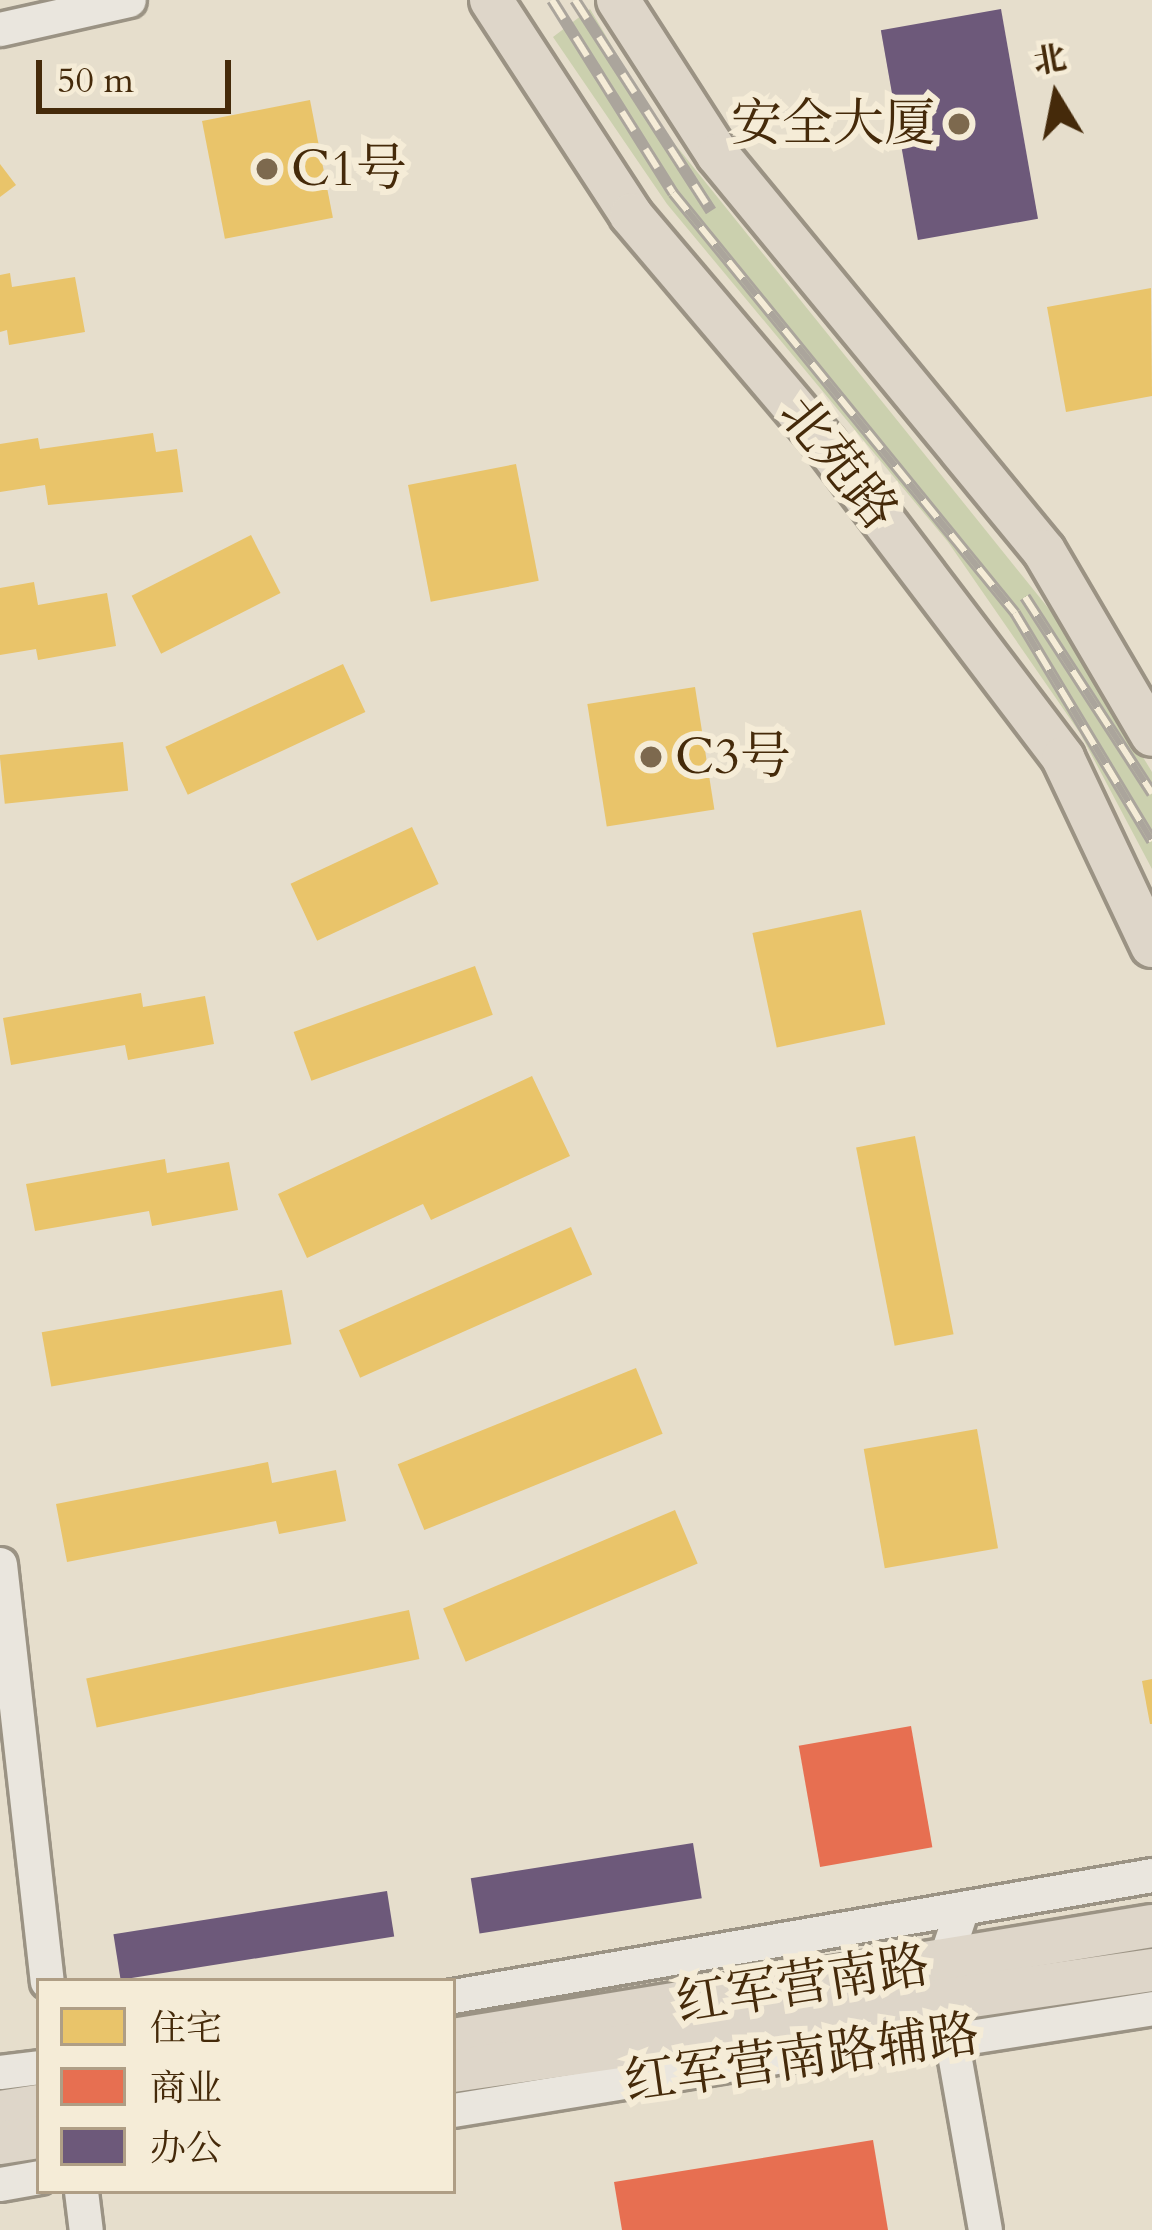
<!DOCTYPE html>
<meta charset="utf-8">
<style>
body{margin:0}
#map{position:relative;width:1152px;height:2230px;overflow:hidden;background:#e6decc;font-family:Cardo,"Noto Serif SC",serif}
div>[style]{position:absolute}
.green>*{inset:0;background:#cbd0ae}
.homes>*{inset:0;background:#e9c46a;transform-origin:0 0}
.shops>*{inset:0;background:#e76f51;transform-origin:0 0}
.offices>*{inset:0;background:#6d597a;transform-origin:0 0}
.roads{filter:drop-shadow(3px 0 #9b9384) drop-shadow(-3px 0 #9b9384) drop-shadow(0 3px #9b9384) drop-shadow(0 -3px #9b9384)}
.minor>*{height:33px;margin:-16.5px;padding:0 16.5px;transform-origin:16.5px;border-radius:16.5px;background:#eae6de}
.major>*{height:42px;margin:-21px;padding:0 21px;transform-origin:21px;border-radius:21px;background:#ded6c9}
.rail>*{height:12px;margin-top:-6px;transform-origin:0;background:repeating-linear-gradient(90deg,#f5ecd7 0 22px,#aba59c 0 44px);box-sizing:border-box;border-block:3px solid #aba59c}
.dots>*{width:33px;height:33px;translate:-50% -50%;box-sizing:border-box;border:6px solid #f5ecd7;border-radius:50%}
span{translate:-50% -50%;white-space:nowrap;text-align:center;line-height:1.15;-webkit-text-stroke:12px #f5ecd7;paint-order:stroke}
.poi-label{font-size:51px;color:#452a0a}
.right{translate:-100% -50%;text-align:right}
.left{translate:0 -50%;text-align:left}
.street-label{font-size:51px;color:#452a0a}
.legend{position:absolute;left:36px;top:1978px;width:420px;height:216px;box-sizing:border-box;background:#f5ecd7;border:3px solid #af9e85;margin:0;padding:15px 21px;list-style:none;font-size:36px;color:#452a0a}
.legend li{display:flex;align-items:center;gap:24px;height:60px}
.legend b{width:60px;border:3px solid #af9e85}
.north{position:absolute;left:996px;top:36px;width:120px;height:120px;-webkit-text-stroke:9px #f5ecd7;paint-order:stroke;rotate:350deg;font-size:33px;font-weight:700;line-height:48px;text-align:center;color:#452a0a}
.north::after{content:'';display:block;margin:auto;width:42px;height:54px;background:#452a0a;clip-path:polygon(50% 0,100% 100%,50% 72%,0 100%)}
.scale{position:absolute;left:36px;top:60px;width:195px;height:54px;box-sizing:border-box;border:6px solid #452a0a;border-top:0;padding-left:15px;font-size:36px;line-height:42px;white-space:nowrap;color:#452a0a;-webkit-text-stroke:9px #f5ecd7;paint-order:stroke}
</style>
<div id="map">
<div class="green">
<div style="clip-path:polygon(590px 9px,657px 122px,1066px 630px,1152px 772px,1152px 869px,1080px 733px,948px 542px,667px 204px,553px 37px)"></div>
</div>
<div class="homes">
<div style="left:310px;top:100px;width:120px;height:110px;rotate:79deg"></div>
<div style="clip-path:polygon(0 164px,16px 185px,0 197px)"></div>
<div style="clip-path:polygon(10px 273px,12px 287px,75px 277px,85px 332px,9px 345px,7px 330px,0 332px,0 275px)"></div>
<div style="clip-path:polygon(1151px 288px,1152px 396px,1066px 412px,1047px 307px)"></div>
<div style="clip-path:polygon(153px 433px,156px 452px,177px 449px,183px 492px,48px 505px,45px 485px,0 492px,0 444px,38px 438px,40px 449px)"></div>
<div style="left:516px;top:464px;width:119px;height:110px;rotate:79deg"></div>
<div style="left:251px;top:535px;width:65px;height:134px;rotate:63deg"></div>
<div style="clip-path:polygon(34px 582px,38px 605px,107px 593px,116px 646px,38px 660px,36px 649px,0 655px,0 588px)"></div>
<div style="left:343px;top:664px;width:53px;height:196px;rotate:65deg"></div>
<div style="left:695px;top:687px;width:124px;height:109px;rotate:81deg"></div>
<div style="left:123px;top:742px;width:49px;height:124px;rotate:84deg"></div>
<div style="left:412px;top:827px;width:63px;height:134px;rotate:65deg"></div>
<div style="left:861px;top:910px;width:117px;height:111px;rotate:78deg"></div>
<div style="left:475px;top:966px;width:52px;height:193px;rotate:70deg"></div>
<div style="clip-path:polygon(141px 993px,143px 1007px,205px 996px,214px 1044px,128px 1060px,125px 1045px,11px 1065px,3px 1018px)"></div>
<div style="clip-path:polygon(532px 1076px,570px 1156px,431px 1220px,423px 1204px,307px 1258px,278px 1194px)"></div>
<div style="left:915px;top:1136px;width:202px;height:60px;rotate:79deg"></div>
<div style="clip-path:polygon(165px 1159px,167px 1173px,229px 1162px,238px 1210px,152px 1226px,149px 1211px,35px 1231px,26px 1184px)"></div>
<div style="left:571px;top:1227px;width:52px;height:254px;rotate:66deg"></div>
<div style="left:282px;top:1290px;width:55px;height:244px;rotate:80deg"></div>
<div style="left:636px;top:1368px;width:71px;height:257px;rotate:68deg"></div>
<div style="left:977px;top:1429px;width:121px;height:115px;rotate:80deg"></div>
<div style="clip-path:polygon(268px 1462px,272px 1483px,336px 1470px,346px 1521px,279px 1534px,276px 1521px,67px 1562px,56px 1504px)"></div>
<div style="left:675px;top:1510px;width:58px;height:252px;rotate:67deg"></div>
<div style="left:409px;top:1610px;width:50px;height:330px;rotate:78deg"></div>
<div style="clip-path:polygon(1152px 1679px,1152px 1724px,1150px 1724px,1142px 1681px)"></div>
</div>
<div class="shops">
<div style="left:911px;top:1726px;width:123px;height:114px;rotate:80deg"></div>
<div style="clip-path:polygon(873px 2140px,888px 2230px,622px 2230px,614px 2182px)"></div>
</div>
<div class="offices">
<div style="left:1001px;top:9px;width:213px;height:122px;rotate:80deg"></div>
<div style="left:693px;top:1843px;width:56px;height:225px;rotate:81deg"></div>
<div style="left:387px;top:1891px;width:46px;height:277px;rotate:81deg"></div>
</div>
<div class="roads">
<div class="minor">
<div style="left:0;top:29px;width:132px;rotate:-12.7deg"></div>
<div style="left:0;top:1564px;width:420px;rotate:83.6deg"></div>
<div style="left:962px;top:1908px;width:57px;rotate:108.4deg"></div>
<div style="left:944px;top:1962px;width:41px;rotate:88.6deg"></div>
<div style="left:945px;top:2003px;width:230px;rotate:80deg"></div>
<div style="left:453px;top:1996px;width:709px;rotate:-9.82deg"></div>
<div style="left:0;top:2072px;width:39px;rotate:-7deg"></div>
<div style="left:453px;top:2110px;width:396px;rotate:-9.3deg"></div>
<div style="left:844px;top:2046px;width:107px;rotate:-3.2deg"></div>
<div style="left:951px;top:2040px;width:204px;rotate:-9deg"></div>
<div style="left:0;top:2184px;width:40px;rotate:-10deg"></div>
<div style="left:81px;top:2191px;width:39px;rotate:83deg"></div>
</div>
<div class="major">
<div style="left:491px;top:0;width:257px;rotate:56.9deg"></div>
<div style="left:631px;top:215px;width:300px;rotate:49.7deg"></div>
<div style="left:825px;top:444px;width:394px;rotate:52.8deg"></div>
<div style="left:1063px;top:758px;width:208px;rotate:64.7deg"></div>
<div style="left:618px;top:0;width:184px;rotate:57.2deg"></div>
<div style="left:718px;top:155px;width:513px;rotate:50.54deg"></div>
<div style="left:1044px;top:551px;width:213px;rotate:59.6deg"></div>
<div style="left:453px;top:2040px;width:708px;rotate:-9.26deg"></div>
<div style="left:453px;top:2071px;width:706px;rotate:-8.22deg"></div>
<div style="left:0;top:2112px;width:39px;rotate:-9deg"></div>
<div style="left:0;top:2143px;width:39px;rotate:-9deg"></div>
</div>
</div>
<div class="rail">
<div style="left:552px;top:0;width:228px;rotate:57.9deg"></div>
<div style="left:673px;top:193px;width:542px;rotate:50.84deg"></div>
<div style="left:1015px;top:613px;width:266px;rotate:59deg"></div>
<div style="left:575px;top:0;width:251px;rotate:57.2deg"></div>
<div style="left:1025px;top:597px;width:234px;rotate:57.1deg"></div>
</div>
<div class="dots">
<div style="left:959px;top:124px;background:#7d694e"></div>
<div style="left:267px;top:169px;background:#7d694e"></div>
<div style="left:651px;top:757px;background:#7d694e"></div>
</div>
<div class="poi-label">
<span class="right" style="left:935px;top:124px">安全大厦</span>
<span class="left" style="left:291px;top:169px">C1号</span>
<span class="left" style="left:675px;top:757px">C3号</span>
</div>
<div class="street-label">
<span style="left:838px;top:463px;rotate:51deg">北苑路</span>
<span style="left:803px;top:1985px;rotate:-9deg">红军营南路</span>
<span style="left:802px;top:2059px;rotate:-8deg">红军营南路辅路</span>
</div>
<ul class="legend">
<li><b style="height:33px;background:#e9c46a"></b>住宅</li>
<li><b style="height:33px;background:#e76f51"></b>商业</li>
<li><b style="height:33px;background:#6d597a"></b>办公</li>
</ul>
<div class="north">北</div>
<div class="scale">50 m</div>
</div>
